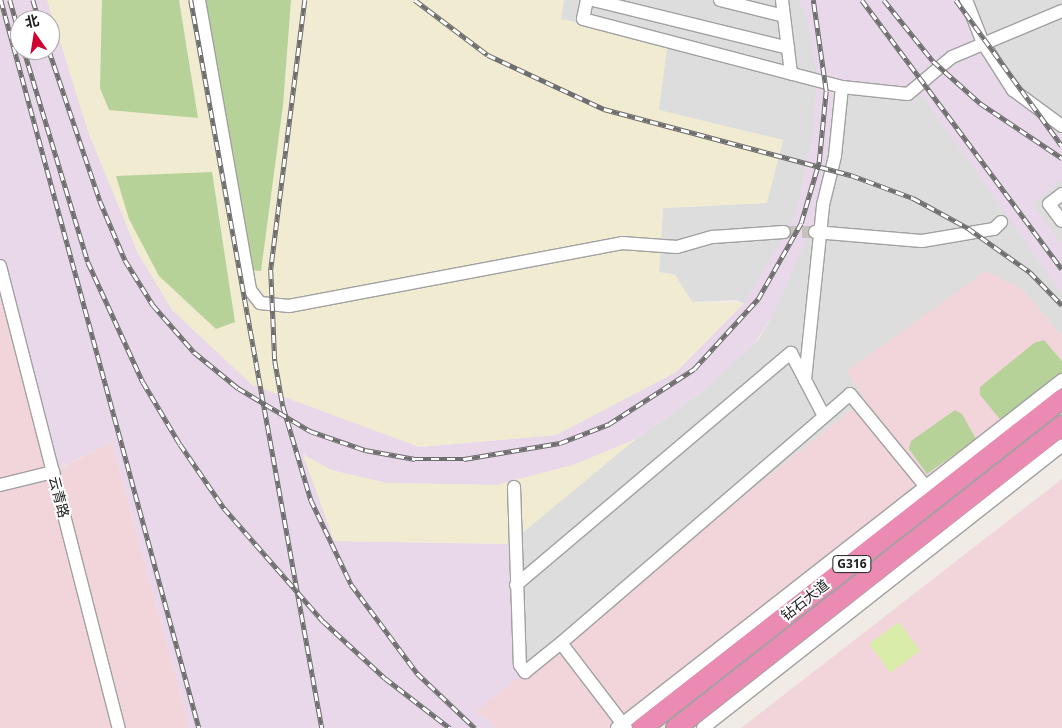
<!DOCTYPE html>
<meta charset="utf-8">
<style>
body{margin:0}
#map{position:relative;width:1062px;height:728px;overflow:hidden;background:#f1ebe6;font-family:"Noto Sans","Noto Sans SC",sans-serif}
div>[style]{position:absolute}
.residential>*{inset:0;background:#dedddd}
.commercial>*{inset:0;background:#f2d5da}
.industrial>*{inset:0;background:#e9d8ea}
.farmland>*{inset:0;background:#f0ebd1}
.grass>*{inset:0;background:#daecaa;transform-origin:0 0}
.forest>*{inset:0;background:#b7d299}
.minor-tunnel>*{height:12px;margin-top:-6px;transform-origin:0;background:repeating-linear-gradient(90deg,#c7c2be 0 12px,transparent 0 18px)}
.roads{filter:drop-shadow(1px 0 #a1a1a1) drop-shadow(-1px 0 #a1a1a1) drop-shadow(0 1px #a1a1a1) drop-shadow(0 -1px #a1a1a1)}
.minor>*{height:12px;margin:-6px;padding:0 6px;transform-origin:6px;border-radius:6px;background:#fff}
.highway>*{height:19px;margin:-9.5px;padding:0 9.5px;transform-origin:9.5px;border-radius:9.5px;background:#eb8bb3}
.rail>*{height:4.5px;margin-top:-2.25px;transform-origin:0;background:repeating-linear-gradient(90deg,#fff 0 8px,#6e6e6e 0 16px);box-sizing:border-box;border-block:1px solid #6e6e6e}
span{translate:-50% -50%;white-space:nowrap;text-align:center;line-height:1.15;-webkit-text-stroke:4px #fff;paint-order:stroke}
.shield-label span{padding:1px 4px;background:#fff;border:1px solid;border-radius:4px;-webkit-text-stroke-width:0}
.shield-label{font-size:12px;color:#202020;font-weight:700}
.street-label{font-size:14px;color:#202020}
.north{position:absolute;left:10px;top:10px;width:50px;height:50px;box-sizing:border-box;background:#fff;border:1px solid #a6a6a6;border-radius:50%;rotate:347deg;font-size:14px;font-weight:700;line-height:20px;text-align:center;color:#202020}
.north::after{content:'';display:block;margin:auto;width:18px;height:22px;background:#d00031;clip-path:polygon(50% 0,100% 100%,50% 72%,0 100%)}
</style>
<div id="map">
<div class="residential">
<div style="clip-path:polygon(564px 0,1062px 0,1062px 336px,1022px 289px,847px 371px,866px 398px,520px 676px,514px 667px,509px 544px,599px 466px,705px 389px,758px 340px,772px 316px,736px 300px,692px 302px,675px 275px,659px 272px,663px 208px,766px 203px,783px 140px,658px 110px,560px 19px)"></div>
</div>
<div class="commercial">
<div style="clip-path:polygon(0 266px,54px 472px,112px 442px,190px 728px,0 728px)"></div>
<div style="clip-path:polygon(986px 271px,1022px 289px,1062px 336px,1062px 392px,609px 728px,497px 728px,476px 711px,865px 399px,847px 371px)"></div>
<div style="clip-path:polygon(1062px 479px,1062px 728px,741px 728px,933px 579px)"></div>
</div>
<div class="industrial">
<div style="clip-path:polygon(evenodd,0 0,48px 0,89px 134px,138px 253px,419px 447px,556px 435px,676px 372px,744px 303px,795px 217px,814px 128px,816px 70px,807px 19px,798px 0,965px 0,997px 42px,981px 54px,1006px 94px,1062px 135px,1062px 180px,1032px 204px,1062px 243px,1062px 294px,916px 87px,908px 94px,837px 85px,816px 219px,772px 316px,754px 344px,705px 389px,636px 439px,573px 465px,497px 485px,386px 483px,331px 470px,303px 455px,335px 541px,509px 544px,514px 667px,520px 676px,476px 711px,497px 728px,190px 728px,112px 442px,53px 472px,0 266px,0 0,20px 20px,50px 20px,50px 50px,20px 50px,20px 20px)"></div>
</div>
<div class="farmland">
<div style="clip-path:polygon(47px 0,564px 0,561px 19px,668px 41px,659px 110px,783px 140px,767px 203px,663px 208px,659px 272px,675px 275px,692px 302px,744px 303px,676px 372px,556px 435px,419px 447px,252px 385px,172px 310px,138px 253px,89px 134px)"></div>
<div style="clip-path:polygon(636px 439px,509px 544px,334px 541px,303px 454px,331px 470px,386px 483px,497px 485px,573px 465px)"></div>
</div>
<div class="grass">
<div style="left:899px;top:622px;width:36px;height:37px;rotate:54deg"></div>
</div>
<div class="forest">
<div style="clip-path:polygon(102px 0,179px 0,198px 118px,109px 110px,100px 88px)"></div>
<div style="clip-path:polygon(200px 0,291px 0,283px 105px,261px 271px,247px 270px)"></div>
<div style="clip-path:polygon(212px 172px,235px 322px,216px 329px,159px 276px,129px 219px,116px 176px)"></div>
<div style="clip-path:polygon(1044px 340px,1062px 361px,1062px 374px,1005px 419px,999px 418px,980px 395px,980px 387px,1034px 343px)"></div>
<div style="clip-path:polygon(955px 410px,962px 414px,976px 439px,927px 474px,909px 449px,911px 441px)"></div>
</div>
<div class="minor-tunnel">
<div style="left:784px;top:232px;width:31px"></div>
</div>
<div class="roads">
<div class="minor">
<div style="left:199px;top:0;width:294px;rotate:80deg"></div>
<div style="left:250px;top:290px;width:16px;rotate:52deg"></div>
<div style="left:260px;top:303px;width:29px;rotate:6deg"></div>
<div style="left:289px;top:306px;width:339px;rotate:-10.7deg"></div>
<div style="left:622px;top:243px;width:55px;rotate:4.2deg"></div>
<div style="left:677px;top:247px;width:37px;rotate:-16deg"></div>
<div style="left:713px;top:237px;width:71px;rotate:-4deg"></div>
<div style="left:587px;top:0;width:19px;rotate:102deg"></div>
<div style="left:583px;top:19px;width:268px;rotate:14.7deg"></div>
<div style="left:593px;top:0;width:201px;rotate:13.8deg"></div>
<div style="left:720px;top:0;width:66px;rotate:14deg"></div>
<div style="left:782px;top:0;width:74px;rotate:83deg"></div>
<div style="left:966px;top:0;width:46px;rotate:68.4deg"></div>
<div style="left:983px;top:43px;width:56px;rotate:57.4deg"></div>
<div style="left:1013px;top:90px;width:61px;rotate:36.3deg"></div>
<div style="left:1062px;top:194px;width:16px;rotate:142deg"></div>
<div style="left:1049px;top:204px;width:21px;rotate:53deg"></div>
<div style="left:815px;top:232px;width:107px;rotate:4.8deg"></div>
<div style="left:922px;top:241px;width:73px;rotate:-9.5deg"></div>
<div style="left:994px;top:229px;width:10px;rotate:-45deg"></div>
<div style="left:0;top:266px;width:477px;rotate:75.6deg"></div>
<div style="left:805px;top:380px;width:176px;rotate:-84.1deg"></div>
<div style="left:823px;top:205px;width:50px;rotate:-76.2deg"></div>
<div style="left:835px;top:156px;width:69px;rotate:-84.2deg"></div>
<div style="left:842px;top:87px;width:66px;rotate:6.1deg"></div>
<div style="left:908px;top:94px;width:57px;rotate:-40.1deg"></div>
<div style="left:952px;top:57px;width:119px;rotate:-22.7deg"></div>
<div style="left:0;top:485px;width:55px;rotate:-13.8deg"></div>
<div style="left:514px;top:487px;width:178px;rotate:88.1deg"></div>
<div style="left:520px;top:665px;width:9px;rotate:54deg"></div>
<div style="left:525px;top:672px;width:46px;rotate:-38.9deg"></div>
<div style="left:516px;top:585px;width:360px;rotate:-40.2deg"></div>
<div style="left:791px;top:353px;width:71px;rotate:62.4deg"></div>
<div style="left:617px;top:728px;width:565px;rotate:-38.03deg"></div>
<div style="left:626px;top:728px;width:107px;rotate:-127.4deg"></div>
<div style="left:561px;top:643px;width:381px;rotate:-40.7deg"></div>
<div style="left:850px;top:394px;width:122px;rotate:50.7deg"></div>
<div style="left:703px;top:728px;width:457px;rotate:-38.2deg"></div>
</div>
<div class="highway">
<div style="left:641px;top:728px;width:535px;rotate:-38.09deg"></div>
<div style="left:675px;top:728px;width:492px;rotate:-38.1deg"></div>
</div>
</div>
<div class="rail">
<div style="left:1px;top:0;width:754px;rotate:74.78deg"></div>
<div style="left:10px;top:0;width:37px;rotate:74deg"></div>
<div style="left:33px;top:0;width:21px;rotate:73deg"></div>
<div style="left:191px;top:0;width:740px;rotate:79.8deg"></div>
<div style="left:305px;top:0;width:273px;rotate:97.2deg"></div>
<div style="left:271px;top:271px;width:90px;rotate:87.5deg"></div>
<div style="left:275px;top:361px;width:46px;rotate:79.9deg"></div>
<div style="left:283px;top:406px;width:98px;rotate:73.4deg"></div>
<div style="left:311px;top:500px;width:93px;rotate:64.5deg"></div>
<div style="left:351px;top:584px;width:111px;rotate:53.4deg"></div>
<div style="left:417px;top:673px;width:80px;rotate:43.5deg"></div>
<div style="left:415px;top:0;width:91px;rotate:37deg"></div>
<div style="left:488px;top:55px;width:128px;rotate:25deg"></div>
<div style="left:604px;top:109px;width:256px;rotate:15deg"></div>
<div style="left:851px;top:175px;width:66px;rotate:20.4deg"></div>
<div style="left:913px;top:198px;width:63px;rotate:28.6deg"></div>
<div style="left:968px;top:228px;width:76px;rotate:35.4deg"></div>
<div style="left:1030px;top:272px;width:46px;rotate:45.9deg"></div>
<div style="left:862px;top:0;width:335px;rotate:53.4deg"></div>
<div style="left:884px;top:0;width:78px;rotate:51.2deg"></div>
<div style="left:933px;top:61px;width:63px;rotate:41.8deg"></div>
<div style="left:980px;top:103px;width:99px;rotate:33.9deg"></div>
<div style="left:956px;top:0;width:180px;rotate:54deg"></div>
<div style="left:24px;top:50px;width:221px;rotate:73.2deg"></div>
<div style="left:88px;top:262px;width:132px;rotate:65.4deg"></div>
<div style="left:143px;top:382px;width:72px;rotate:59.2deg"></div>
<div style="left:180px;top:444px;width:78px;rotate:55.5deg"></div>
<div style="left:224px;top:508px;width:150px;rotate:48.8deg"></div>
<div style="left:323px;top:621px;width:84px;rotate:42.6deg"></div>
<div style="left:385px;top:678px;width:82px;rotate:37.6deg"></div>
<div style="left:49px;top:50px;width:159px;rotate:71.3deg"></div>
<div style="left:100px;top:201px;width:64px;rotate:67deg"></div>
<div style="left:125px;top:260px;width:53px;rotate:58.1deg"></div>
<div style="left:153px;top:305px;width:62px;rotate:48.9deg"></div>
<div style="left:194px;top:352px;width:57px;rotate:39.3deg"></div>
<div style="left:238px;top:388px;width:84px;rotate:30.8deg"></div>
<div style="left:310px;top:431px;width:58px;rotate:19.1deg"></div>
<div style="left:365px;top:450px;width:51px;rotate:10.2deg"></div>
<div style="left:415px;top:459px;width:49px"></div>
<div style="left:464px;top:459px;width:97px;rotate:-9.5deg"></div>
<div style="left:560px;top:443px;width:53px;rotate:-21.2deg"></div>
<div style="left:609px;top:424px;width:101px;rotate:-32.9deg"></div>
<div style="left:694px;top:369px;width:95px;rotate:-47.6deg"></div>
<div style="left:758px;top:299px;width:87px;rotate:-60.5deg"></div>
<div style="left:801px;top:223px;width:64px;rotate:-73.6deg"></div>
<div style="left:819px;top:162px;width:71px;rotate:-84.4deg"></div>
<div style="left:826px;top:91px;width:92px;rotate:-98.1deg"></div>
</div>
<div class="shield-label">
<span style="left:852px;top:564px">G316</span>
</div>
<div class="street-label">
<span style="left:59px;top:497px;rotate:76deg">云青路</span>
<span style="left:805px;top:600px;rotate:-38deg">钻石大道</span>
</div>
<div class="north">北</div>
</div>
